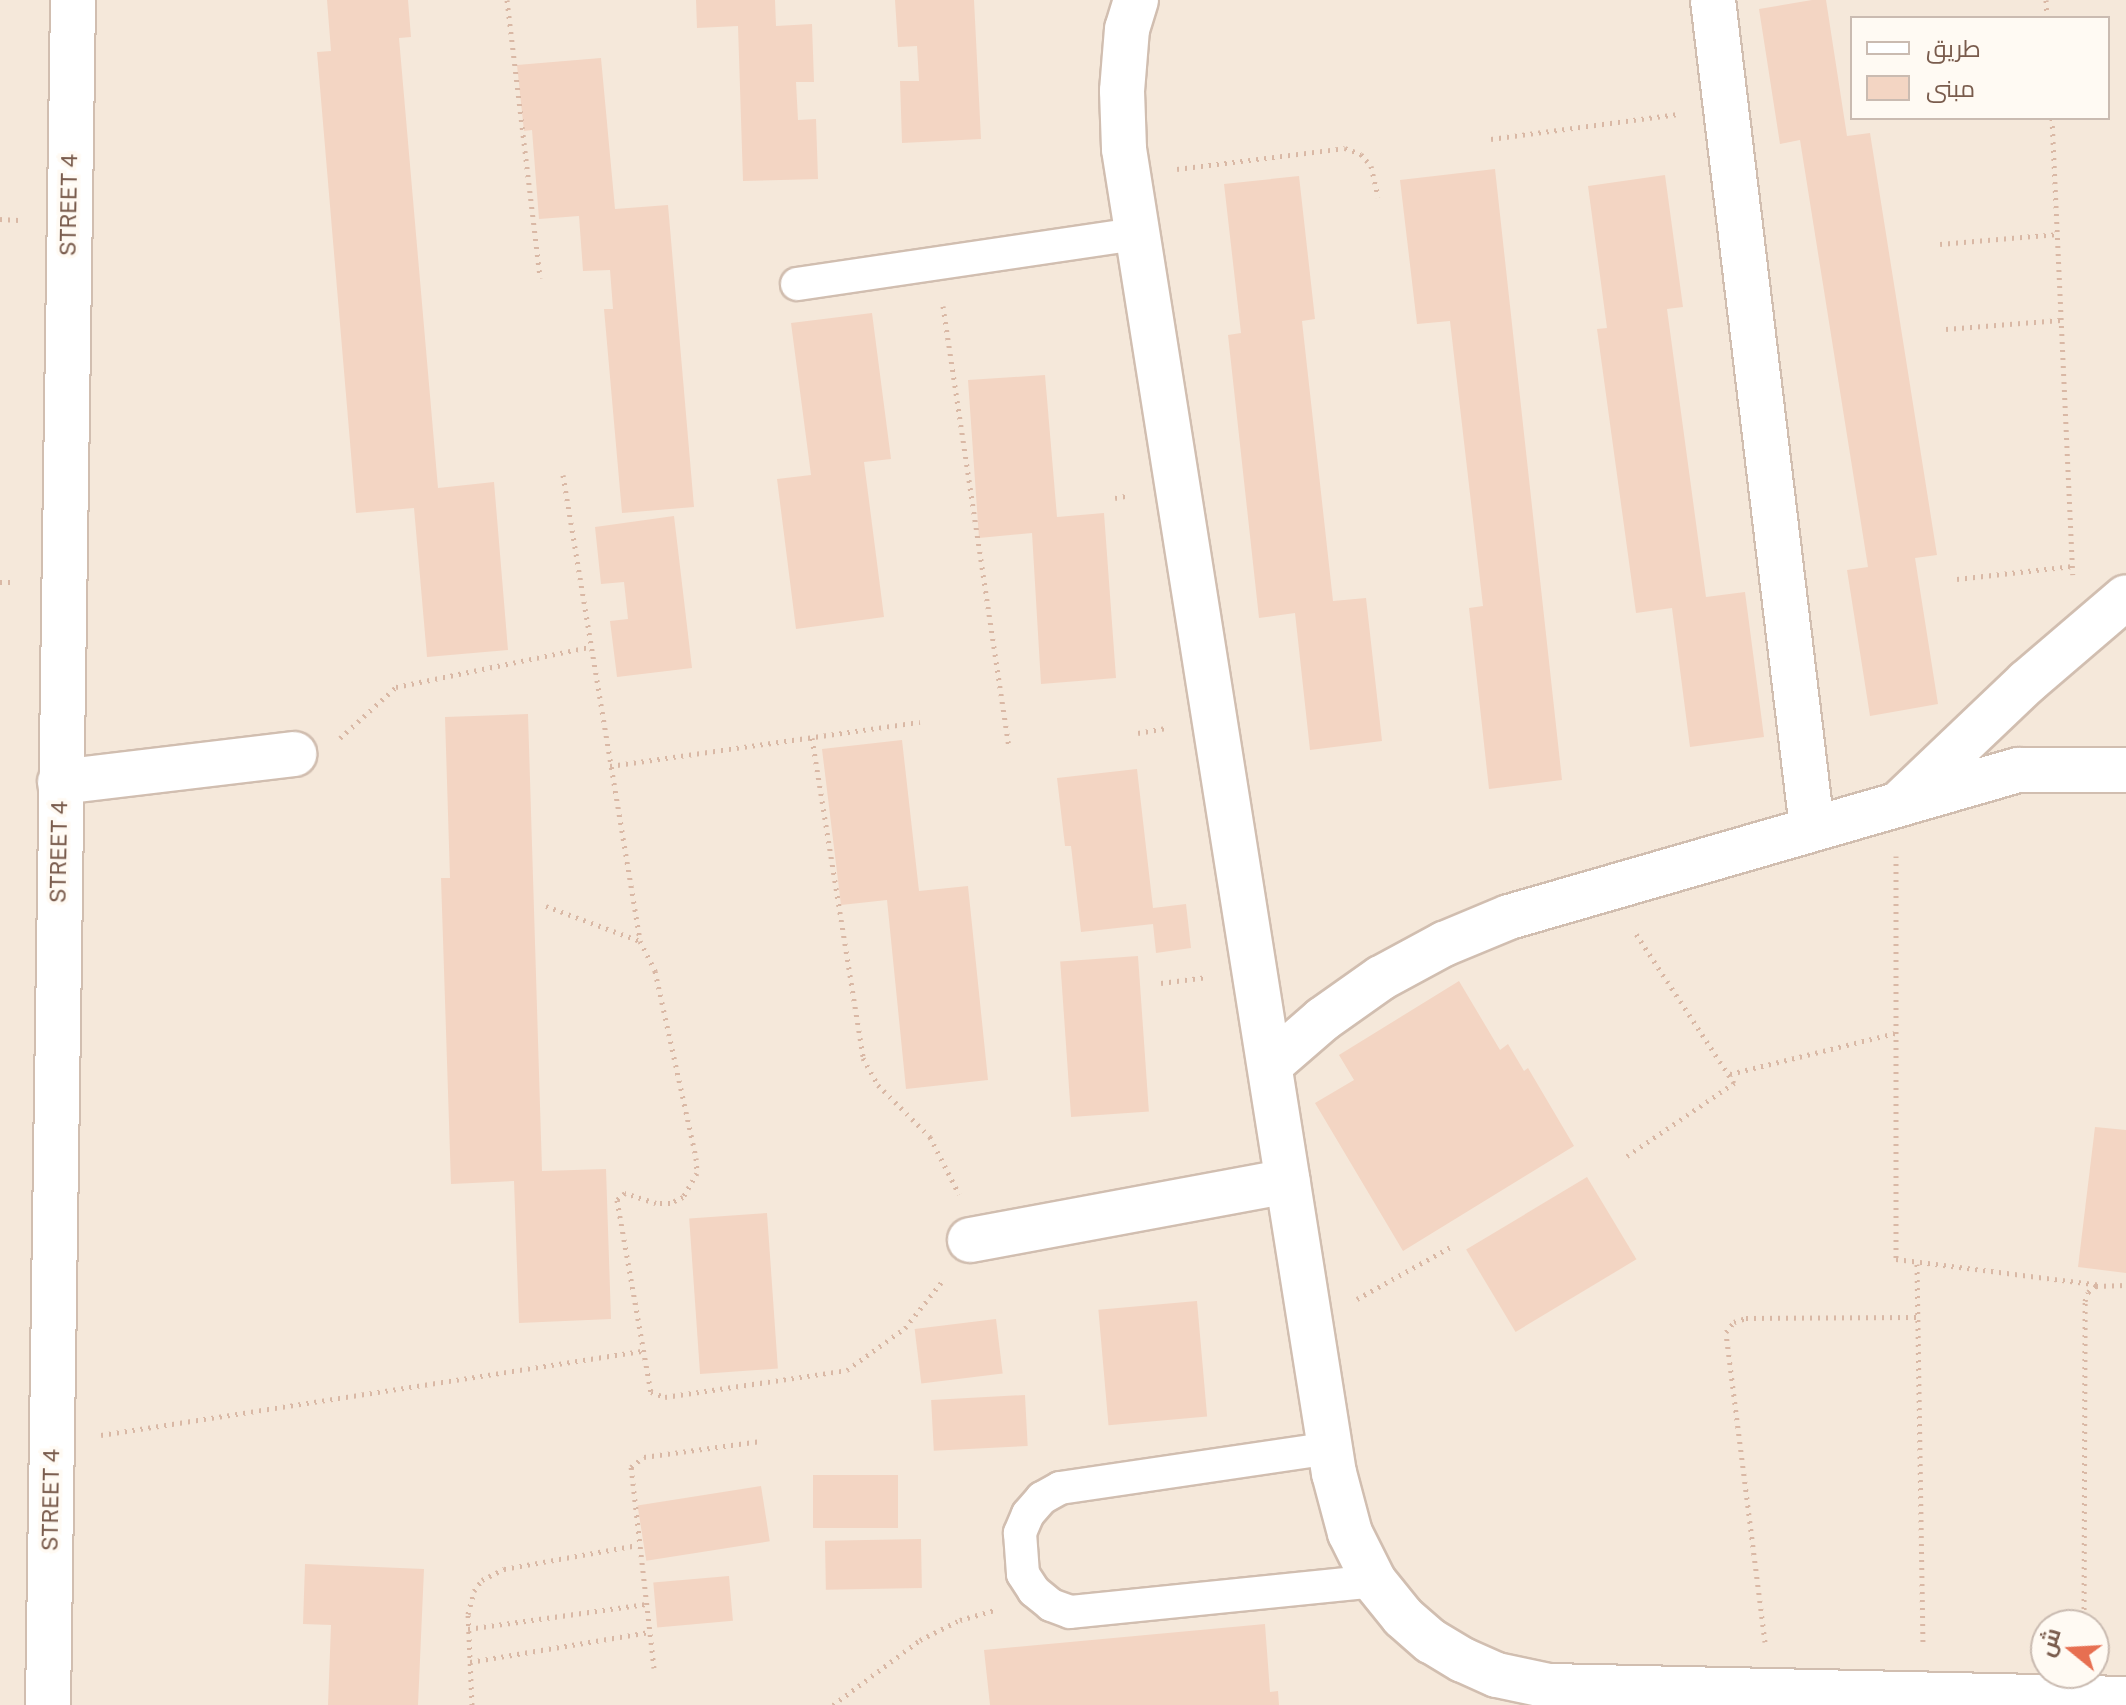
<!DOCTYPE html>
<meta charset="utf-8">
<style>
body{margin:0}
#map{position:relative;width:2126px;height:1705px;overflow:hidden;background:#fdf6ec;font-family:"Public Sans",Cairo,sans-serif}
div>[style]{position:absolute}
.residential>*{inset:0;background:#f5e8da}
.building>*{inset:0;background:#f3d5c3;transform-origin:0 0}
.path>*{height:5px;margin-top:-2.5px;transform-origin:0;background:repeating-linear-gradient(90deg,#d9b8a5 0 2px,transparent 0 8px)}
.roads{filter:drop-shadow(2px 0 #d1beb0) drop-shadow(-2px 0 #d1beb0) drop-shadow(0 2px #d1beb0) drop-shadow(0 -2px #d1beb0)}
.lane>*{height:32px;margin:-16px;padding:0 16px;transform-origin:16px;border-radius:16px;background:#fff}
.street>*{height:44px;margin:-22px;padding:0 22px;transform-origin:22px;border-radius:22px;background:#fff}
span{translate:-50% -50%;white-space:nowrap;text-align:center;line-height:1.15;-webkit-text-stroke:7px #fffaf3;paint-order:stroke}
.street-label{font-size:22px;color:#7a5c4d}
.legend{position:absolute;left:1850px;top:16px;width:260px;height:104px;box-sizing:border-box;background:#fffaf3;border:2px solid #cabbb1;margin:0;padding:10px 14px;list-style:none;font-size:24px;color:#7a5c4d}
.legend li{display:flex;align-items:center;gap:16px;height:40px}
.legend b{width:40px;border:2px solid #cabbb1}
.north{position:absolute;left:2030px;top:1609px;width:80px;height:80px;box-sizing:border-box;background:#fffaf3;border:2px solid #cabbb1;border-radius:50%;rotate:288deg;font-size:22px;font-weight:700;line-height:32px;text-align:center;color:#7a5c4d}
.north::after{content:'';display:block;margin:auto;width:28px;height:36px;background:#e76f51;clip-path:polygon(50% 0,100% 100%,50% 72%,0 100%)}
</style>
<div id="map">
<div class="residential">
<div style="clip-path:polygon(evenodd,0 0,2126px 0,2126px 1705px,0 1705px,0 0,1852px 18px,2108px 18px,2108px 118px,1852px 118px,1852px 18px,0 0,2046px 1625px,2094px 1625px,2094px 1673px,2046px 1673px,2046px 1625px)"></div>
</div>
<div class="building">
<div style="clip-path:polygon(327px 0,408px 0,411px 37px,399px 38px,438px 488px,494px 482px,508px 650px,427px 657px,414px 508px,356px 513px,317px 52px,331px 51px)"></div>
<div style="clip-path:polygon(696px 0,775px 0,776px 26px,812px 24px,814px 82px,796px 82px,798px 120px,816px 119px,818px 179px,743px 181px,738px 26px,697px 28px)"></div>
<div style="clip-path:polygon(895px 0,974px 0,981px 139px,902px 143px,900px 81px,919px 81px,917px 46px,898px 47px)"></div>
<div style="clip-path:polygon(1812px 0,1826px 0,1847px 136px,1870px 133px,1937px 555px,1915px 558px,1938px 704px,1870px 716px,1847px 570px,1868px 567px,1800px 140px,1780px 144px,1759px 9px)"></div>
<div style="clip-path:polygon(601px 58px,615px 209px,668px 205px,694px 507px,622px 513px,604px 309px,613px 309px,610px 270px,583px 271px,579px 216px,539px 219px,532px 130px,524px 131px,517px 65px)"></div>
<div style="clip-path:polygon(1495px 169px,1562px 780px,1489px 789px,1469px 608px,1483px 606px,1450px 321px,1417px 324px,1400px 180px)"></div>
<div style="clip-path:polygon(1665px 175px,1683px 307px,1667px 309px,1706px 597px,1745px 592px,1764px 737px,1690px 747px,1672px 608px,1636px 613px,1597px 329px,1607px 328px,1588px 186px)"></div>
<div style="clip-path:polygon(1299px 176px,1315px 319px,1302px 321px,1333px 601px,1366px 598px,1382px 741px,1310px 750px,1295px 613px,1259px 618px,1228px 335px,1241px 333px,1224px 184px)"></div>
<div style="clip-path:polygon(872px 313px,891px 459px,864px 462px,884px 617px,796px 629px,777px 479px,811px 475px,791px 323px)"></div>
<div style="clip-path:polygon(1045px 375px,1057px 517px,1104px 513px,1116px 678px,1041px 684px,1032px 533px,979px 538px,968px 380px)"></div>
<div style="clip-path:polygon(674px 516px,692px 668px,617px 677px,610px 621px,628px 619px,624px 582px,601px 584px,595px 527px)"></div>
<div style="clip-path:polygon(528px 714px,542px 1171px,606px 1169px,611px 1319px,519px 1323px,514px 1181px,451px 1184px,441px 878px,450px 878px,445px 717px)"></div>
<div style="clip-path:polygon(902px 740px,919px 891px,968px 886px,988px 1080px,906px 1089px,887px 900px,841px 905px,822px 749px)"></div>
<div style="clip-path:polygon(1137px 769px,1153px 908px,1186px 904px,1191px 948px,1156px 953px,1153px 924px,1081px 932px,1071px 846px,1065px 846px,1057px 778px)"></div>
<div style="left:1138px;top:956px;width:156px;height:78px;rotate:86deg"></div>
<div style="clip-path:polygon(1459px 981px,1500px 1050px,1508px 1044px,1524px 1071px,1528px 1068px,1574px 1146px,1403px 1251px,1315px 1103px,1354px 1080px,1339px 1055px)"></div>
<div style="clip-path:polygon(2095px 1127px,2126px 1130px,2126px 1273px,2078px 1267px)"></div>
<div style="left:1587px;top:1177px;width:96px;height:141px;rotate:59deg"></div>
<div style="left:767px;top:1213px;width:156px;height:78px;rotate:86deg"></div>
<div style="left:1197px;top:1301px;width:116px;height:99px;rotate:85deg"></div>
<div style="left:996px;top:1319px;width:55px;height:82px;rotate:83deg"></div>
<div style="left:1025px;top:1395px;width:51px;height:94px;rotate:87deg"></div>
<div style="left:813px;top:1475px;width:85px;height:53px"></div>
<div style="left:761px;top:1486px;width:56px;height:125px;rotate:81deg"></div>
<div style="left:921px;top:1539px;width:49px;height:96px;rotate:89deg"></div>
<div style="clip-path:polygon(305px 1564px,424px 1569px,418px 1705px,328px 1705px,331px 1625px,303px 1624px)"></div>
<div style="left:729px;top:1576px;width:45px;height:76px;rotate:85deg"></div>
<div style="clip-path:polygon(1265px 1624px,1270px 1692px,1278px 1691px,1279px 1705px,990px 1705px,984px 1650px)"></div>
</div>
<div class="path">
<div style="left:507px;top:0;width:280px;rotate:83.2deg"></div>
<div style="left:2046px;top:0;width:18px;rotate:87deg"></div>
<div style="left:2052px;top:118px;width:457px;rotate:87.4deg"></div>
<div style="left:1491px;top:139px;width:189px;rotate:-7.6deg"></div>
<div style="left:1177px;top:169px;width:169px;rotate:-7.1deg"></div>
<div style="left:1345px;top:148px;width:17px;rotate:21deg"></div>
<div style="left:1361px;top:154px;width:16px;rotate:50deg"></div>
<div style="left:1371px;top:166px;width:32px;rotate:77deg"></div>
<div style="left:0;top:219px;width:19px;rotate:3deg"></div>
<div style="left:1940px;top:244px;width:118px;rotate:-4.8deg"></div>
<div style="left:943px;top:306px;width:447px;rotate:81.5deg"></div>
<div style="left:1946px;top:329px;width:115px;rotate:-4.5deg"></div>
<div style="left:563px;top:475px;width:472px;rotate:80.6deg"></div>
<div style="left:640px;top:941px;width:34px;rotate:63deg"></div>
<div style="left:655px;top:971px;width:191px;rotate:77.6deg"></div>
<div style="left:696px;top:1158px;width:15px;rotate:86deg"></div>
<div style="left:697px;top:1173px;width:28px;rotate:120deg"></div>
<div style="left:683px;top:1197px;width:14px;rotate:155deg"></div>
<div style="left:670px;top:1203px;width:14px;rotate:180deg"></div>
<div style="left:656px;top:1203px;width:33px;rotate:-162deg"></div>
<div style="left:625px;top:1193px;width:11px;rotate:139deg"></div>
<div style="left:617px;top:1200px;width:195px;rotate:80deg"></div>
<div style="left:651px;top:1392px;width:15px;rotate:20deg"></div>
<div style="left:665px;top:1397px;width:184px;rotate:-8.4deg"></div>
<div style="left:847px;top:1370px;width:72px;rotate:-35.9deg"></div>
<div style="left:905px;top:1328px;width:63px;rotate:-51.5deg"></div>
<div style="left:1115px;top:498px;width:15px;rotate:-11deg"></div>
<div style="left:1957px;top:579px;width:117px;rotate:-6.4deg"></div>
<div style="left:0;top:582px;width:15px"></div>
<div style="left:1138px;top:733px;width:27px;rotate:-10deg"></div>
<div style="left:340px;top:738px;width:76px;rotate:-42.3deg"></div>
<div style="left:396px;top:687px;width:198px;rotate:-11.7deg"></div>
<div style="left:812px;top:738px;width:324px;rotate:80.9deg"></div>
<div style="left:863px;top:1058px;width:31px;rotate:61deg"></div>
<div style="left:878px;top:1085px;width:74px;rotate:45deg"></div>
<div style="left:930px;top:1137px;width:64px;rotate:63deg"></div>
<div style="left:610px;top:766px;width:313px;rotate:-8.1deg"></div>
<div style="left:1896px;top:856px;width:403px;rotate:90deg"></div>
<div style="left:1896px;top:1259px;width:207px;rotate:7.2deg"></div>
<div style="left:546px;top:906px;width:100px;rotate:20.4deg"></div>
<div style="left:1161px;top:983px;width:47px;rotate:-7.3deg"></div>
<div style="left:1730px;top:1074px;width:171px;rotate:-13.9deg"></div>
<div style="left:1627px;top:1156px;width:130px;rotate:-34.3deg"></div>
<div style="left:1734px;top:1083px;width:181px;rotate:-123.3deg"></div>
<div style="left:1917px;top:1264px;width:383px;rotate:89.1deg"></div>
<div style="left:1357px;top:1299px;width:111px;rotate:-29.1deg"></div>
<div style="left:101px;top:1435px;width:547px;rotate:-8.83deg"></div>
<div style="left:2084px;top:1625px;width:324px;rotate:-89.8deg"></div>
<div style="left:2085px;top:1301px;width:9px;rotate:-72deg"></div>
<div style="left:2088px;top:1292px;width:10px;rotate:-37deg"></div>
<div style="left:2096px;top:1286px;width:30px;rotate:-2deg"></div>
<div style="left:468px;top:1629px;width:180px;rotate:-8deg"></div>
<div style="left:1765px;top:1642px;width:312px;rotate:-97.2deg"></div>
<div style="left:1726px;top:1332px;width:13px;rotate:-51deg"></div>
<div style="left:1734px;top:1322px;width:13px;rotate:-18deg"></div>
<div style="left:1746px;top:1318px;width:173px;rotate:-0.3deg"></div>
<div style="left:470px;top:1662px;width:182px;rotate:-9.5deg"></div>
<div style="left:654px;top:1668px;width:202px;rotate:-96.5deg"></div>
<div style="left:631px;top:1467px;width:16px;rotate:-38deg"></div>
<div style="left:644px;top:1457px;width:118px;rotate:-7.8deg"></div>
<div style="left:472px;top:1705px;width:91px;rotate:-92.5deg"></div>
<div style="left:468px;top:1614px;width:24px;rotate:-75deg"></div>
<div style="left:474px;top:1591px;width:14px;rotate:-54deg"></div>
<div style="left:482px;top:1580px;width:25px;rotate:-27deg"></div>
<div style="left:504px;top:1569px;width:136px;rotate:-10.2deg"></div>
<div style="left:833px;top:1705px;width:109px;rotate:-36.8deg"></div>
<div style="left:920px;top:1640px;width:45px;rotate:-26.6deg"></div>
<div style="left:960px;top:1620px;width:35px;rotate:-16deg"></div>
</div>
<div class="roads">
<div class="lane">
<div style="left:797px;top:284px;width:344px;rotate:-8.4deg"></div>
<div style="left:1331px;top:1448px;width:274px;rotate:171.6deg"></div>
<div style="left:1060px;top:1488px;width:21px;rotate:151deg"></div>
<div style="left:1042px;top:1498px;width:21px;rotate:131deg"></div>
<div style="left:1028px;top:1514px;width:21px;rotate:113deg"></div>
<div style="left:1020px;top:1533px;width:41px;rotate:85.8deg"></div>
<div style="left:1023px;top:1574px;width:20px;rotate:57deg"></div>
<div style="left:1034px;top:1591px;width:22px;rotate:39deg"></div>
<div style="left:1051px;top:1605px;width:20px;rotate:20deg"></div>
<div style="left:1070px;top:1612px;width:306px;rotate:-5.8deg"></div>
</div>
<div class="street">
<div style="left:1136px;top:0;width:30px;rotate:107deg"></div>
<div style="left:1127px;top:29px;width:62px;rotate:94.6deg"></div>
<div style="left:1122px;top:91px;width:58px;rotate:88deg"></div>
<div style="left:1124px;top:149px;width:1341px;rotate:80.99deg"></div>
<div style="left:1334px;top:1473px;width:62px;rotate:75.1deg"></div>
<div style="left:1350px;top:1533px;width:54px;rotate:63.4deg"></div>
<div style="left:1374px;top:1581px;width:46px;rotate:51.1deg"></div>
<div style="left:1403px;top:1617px;width:37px;rotate:41deg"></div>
<div style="left:1431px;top:1641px;width:37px;rotate:31deg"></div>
<div style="left:1463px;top:1660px;width:37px;rotate:24deg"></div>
<div style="left:1497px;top:1675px;width:53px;rotate:11.9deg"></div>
<div style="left:1549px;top:1686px;width:577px;rotate:1.29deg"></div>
<div style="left:1713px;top:0;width:834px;rotate:83.18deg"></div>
<div style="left:60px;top:782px;width:236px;rotate:-6.8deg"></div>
<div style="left:1903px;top:800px;width:171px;rotate:-43.6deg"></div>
<div style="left:2027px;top:682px;width:130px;rotate:-40.6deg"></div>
<div style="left:1270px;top:1065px;width:70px;rotate:-41deg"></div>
<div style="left:1323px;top:1019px;width:71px;rotate:-35.3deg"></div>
<div style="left:1381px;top:978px;width:72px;rotate:-28.4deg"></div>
<div style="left:1444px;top:944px;width:70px;rotate:-22.6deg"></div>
<div style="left:1509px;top:917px;width:530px;rotate:-16.11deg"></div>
<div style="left:2018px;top:770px;width:108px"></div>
<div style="left:970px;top:1240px;width:323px;rotate:-10.5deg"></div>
<div style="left:48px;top:1705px;width:1705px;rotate:-89.16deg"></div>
</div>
</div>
<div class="street-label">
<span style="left:69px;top:205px;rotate:-89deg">STREET 4</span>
<span style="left:59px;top:852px;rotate:-89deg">STREET 4</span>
<span style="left:51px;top:1500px;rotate:-89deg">STREET 4</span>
</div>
<ul class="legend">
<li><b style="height:10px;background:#fff"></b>طريق</li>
<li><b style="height:22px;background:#f3d5c3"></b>مبنى</li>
</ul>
<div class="north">ش</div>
</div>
